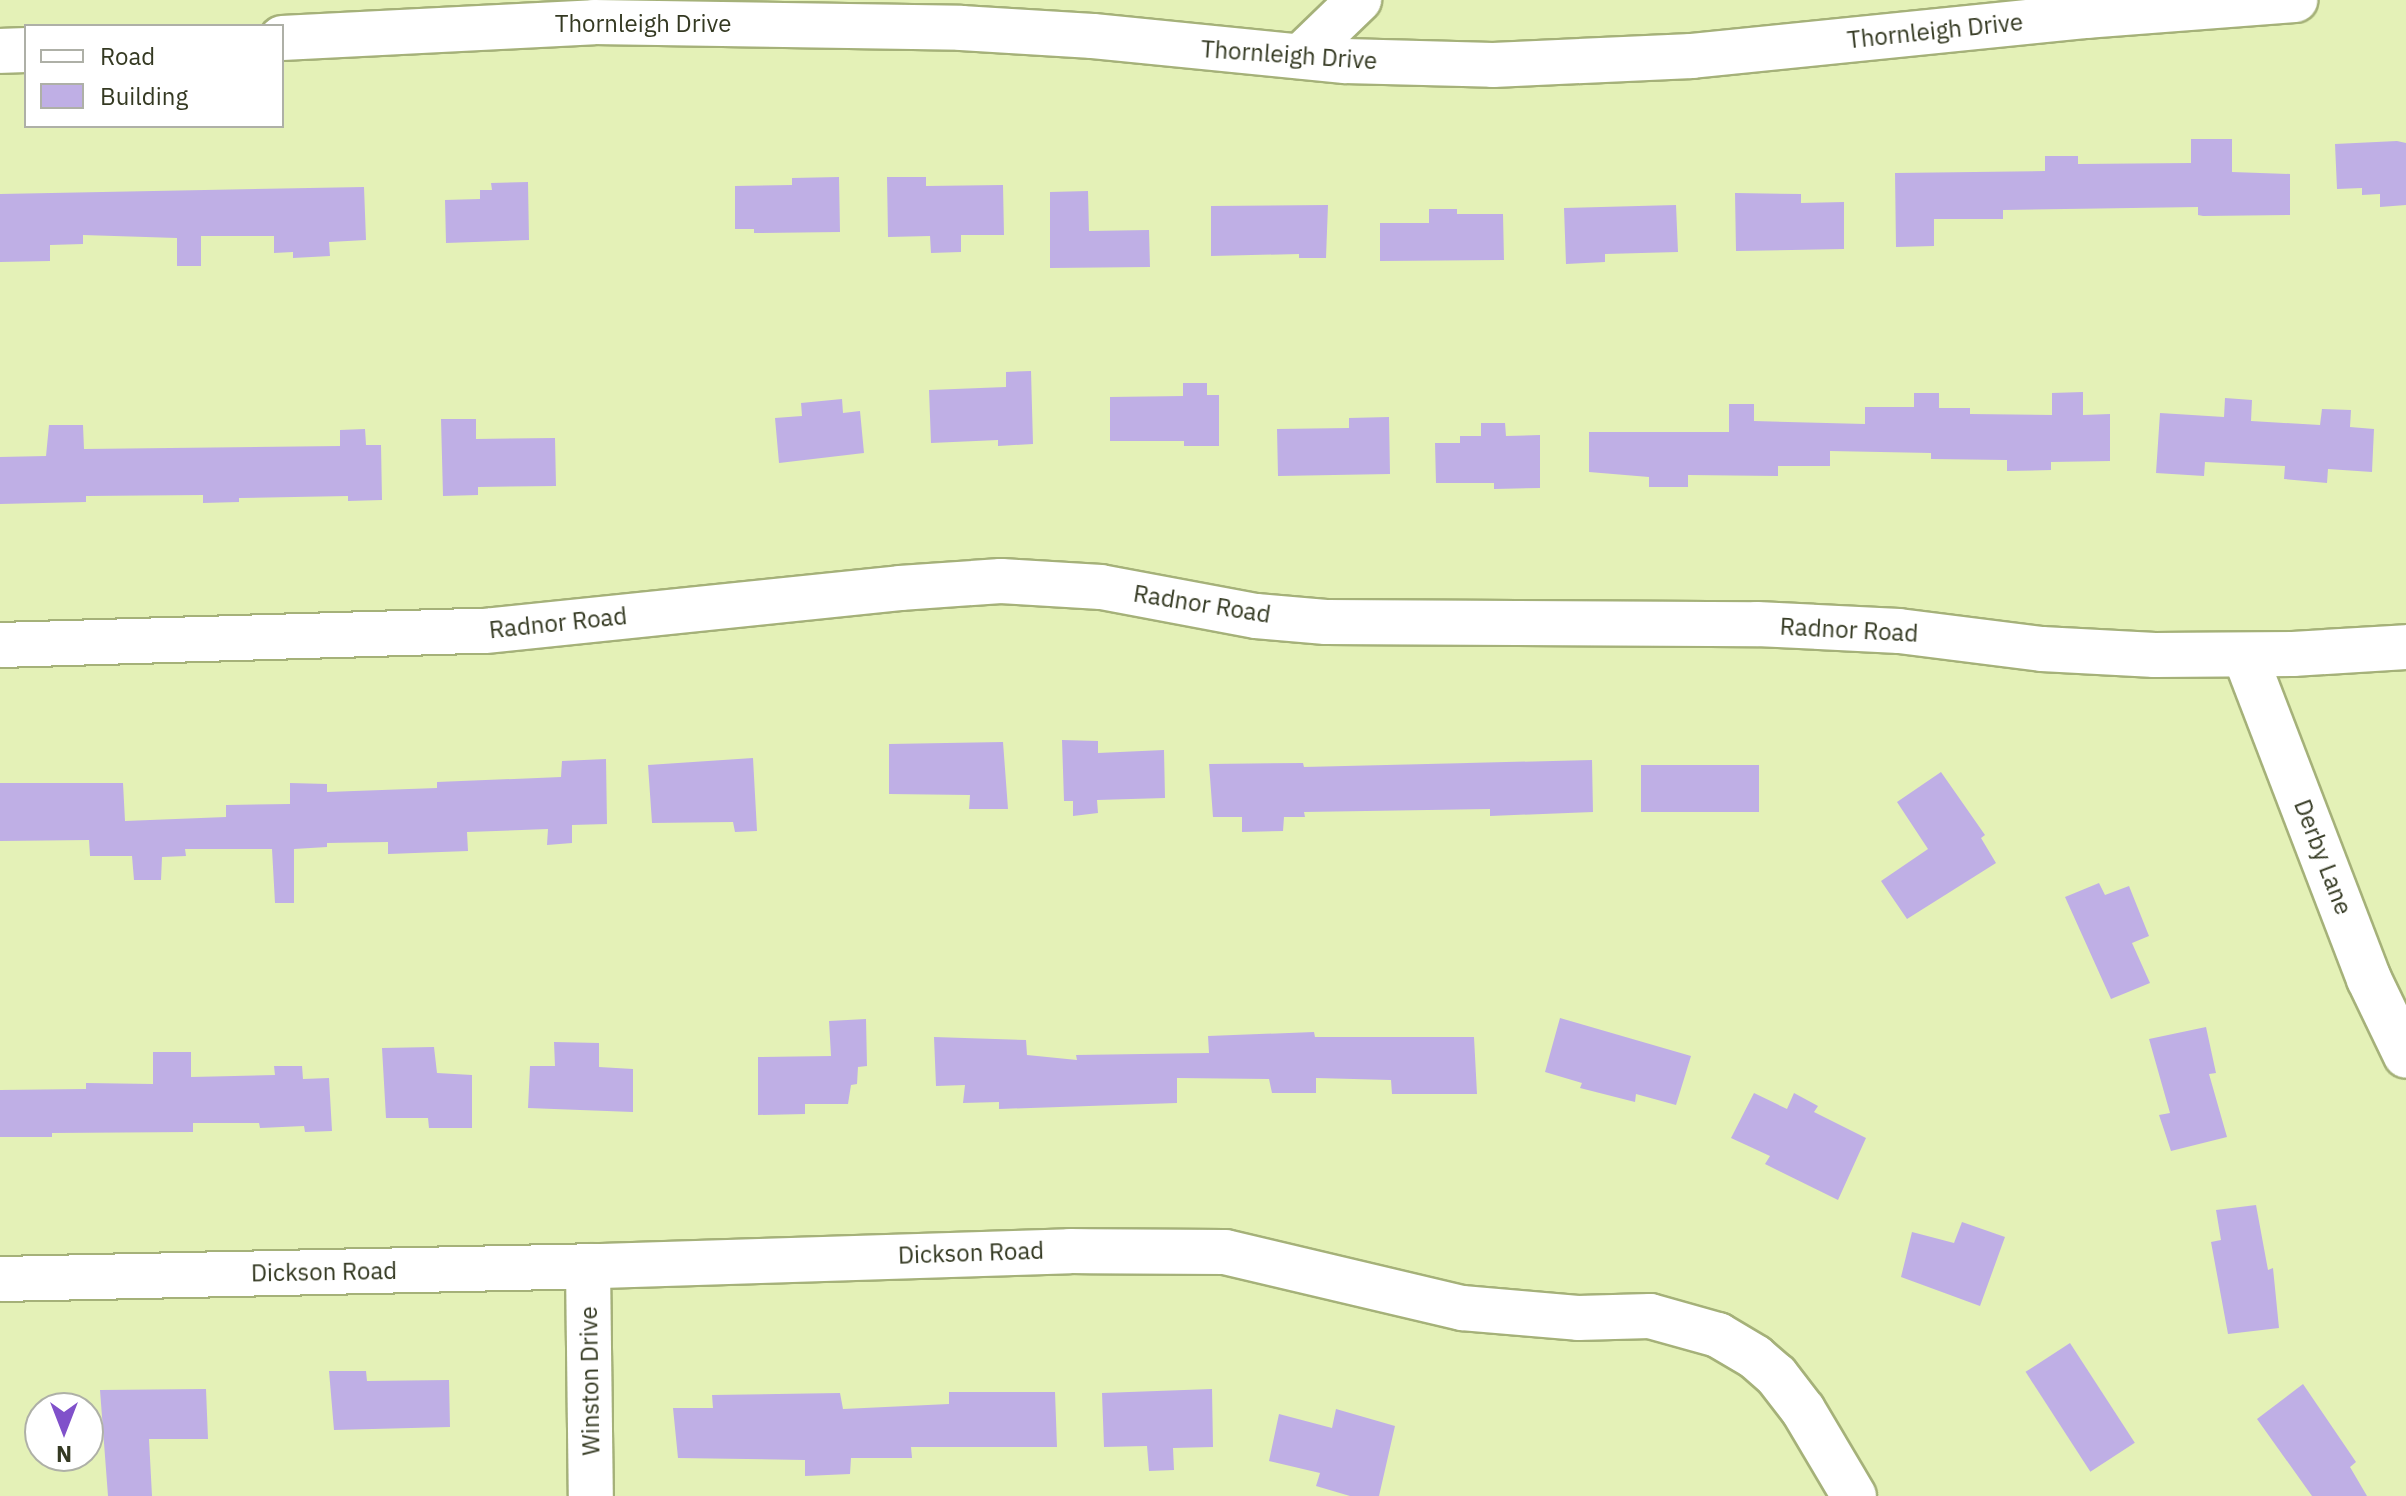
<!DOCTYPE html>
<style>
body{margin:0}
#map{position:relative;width:2406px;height:1496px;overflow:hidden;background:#e4f1b7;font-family:"IBM Plex Sans",sans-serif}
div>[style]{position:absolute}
.building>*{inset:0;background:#bfafe5;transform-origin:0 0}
.roads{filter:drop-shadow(2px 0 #a5b179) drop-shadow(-2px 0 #a5b179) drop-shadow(0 2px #a5b179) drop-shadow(0 -2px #a5b179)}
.minor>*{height:44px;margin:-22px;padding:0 22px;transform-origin:22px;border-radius:22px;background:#fff}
span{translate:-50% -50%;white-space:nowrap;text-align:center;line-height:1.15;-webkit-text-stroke:6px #fff;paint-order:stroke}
.street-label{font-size:24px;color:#343922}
.legend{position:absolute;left:24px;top:24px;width:260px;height:104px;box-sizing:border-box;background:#fff;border:2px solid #aeb0a7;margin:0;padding:10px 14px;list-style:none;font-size:24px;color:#343922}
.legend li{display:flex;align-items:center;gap:16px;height:40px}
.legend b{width:40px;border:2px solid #aeb0a7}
.north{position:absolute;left:24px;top:1392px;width:80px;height:80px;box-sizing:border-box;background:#fff;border:2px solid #aeb0a7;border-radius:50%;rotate:180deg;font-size:22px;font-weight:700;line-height:32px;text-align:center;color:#343922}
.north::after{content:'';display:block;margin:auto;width:28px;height:36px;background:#8051ca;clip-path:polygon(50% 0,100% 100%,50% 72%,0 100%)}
</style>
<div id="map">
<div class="building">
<div style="clip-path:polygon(2191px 139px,2232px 139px,2232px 172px,2290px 174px,2290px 215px,2203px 216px,2198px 215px,2198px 207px,2003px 210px,2003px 219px,1934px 219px,1934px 246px,1896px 247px,1895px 173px,2045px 171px,2045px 156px,2078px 156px,2078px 164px,2191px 163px)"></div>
<div style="clip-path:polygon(2397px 141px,2406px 143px,2406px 205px,2380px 207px,2380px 194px,2362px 195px,2362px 188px,2337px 189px,2335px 144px)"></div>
<div style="clip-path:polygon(839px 177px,840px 232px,754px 233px,754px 229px,735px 229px,735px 186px,792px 185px,792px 178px)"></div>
<div style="clip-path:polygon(887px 177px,926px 177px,926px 186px,1003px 185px,1004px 235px,961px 235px,961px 252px,931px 253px,930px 236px,888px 237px)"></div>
<div style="clip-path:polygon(528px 182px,529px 240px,446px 243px,445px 200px,480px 199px,480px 190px,492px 190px,491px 183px)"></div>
<div style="clip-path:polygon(364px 187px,366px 240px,329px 242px,330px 256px,293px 258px,293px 252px,274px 253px,274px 236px,201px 236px,201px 266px,177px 266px,177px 238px,83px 235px,83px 244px,50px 245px,50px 261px,0 262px,0 194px)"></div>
<div style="clip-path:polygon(1088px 191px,1089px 231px,1149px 230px,1150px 267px,1050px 268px,1050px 192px)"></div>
<div style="clip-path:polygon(1735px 193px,1801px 194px,1801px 203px,1844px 202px,1844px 249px,1736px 251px)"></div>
<div style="clip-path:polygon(1328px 205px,1326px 258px,1299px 258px,1299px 254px,1211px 256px,1211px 206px)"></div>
<div style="clip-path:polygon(1676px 205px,1678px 252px,1605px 254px,1605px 262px,1566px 264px,1564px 208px)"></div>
<div style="clip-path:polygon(1429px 209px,1457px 209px,1457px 214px,1503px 214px,1504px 260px,1380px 261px,1380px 223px,1429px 223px)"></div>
<div style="clip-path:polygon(1031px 371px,1033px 444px,998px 446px,998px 440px,931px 443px,929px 390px,1006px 387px,1006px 372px)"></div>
<div style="clip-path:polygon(1183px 383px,1207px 383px,1207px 395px,1219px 395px,1219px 446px,1184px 446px,1184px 441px,1110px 441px,1110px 397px,1183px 396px)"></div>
<div style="clip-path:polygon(2083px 392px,2083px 415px,2110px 414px,2110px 461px,2051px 462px,2051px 470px,2007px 471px,2007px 460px,1931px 459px,1931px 453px,1830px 451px,1830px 466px,1778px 466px,1778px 476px,1688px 475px,1688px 487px,1649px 487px,1649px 477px,1589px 472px,1589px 432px,1729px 432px,1729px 404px,1754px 404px,1754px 421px,1865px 424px,1865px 407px,1914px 407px,1914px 393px,1939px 393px,1939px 408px,1970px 408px,1970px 414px,2052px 415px,2052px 393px)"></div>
<div style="clip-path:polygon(2225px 398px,2252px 400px,2251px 421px,2320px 425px,2322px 409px,2351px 410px,2350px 427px,2374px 429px,2372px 472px,2328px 469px,2327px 483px,2284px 479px,2285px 466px,2205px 462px,2204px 476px,2156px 473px,2160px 413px,2224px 417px)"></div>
<div style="clip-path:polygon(842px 399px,843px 413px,860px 411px,864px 453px,779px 463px,775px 418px,802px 416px,801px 403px)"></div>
<div style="clip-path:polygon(1389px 417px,1390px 474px,1278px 476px,1277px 429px,1349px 428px,1349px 418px)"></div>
<div style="clip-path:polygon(441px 419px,476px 419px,476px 439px,555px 438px,556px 486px,478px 487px,478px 495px,443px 496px)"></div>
<div style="clip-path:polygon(1481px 423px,1505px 423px,1506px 436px,1540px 435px,1540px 488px,1494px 489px,1494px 483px,1436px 483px,1435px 443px,1460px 443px,1460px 436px,1481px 436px)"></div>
<div style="clip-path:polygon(49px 425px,83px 425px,84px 449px,340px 446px,340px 430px,365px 429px,366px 445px,381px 445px,382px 500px,348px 501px,348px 496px,239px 498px,239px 502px,203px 503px,203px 495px,86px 496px,86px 502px,0 504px,0 457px,46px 456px)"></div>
<div style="clip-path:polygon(1062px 740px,1098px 741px,1098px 753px,1164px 750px,1165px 798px,1097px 800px,1098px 813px,1073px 816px,1073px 801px,1064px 801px)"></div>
<div style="clip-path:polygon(1003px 742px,1008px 809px,969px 809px,970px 795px,889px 794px,889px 744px)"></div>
<div style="clip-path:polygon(753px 758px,757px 831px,735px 832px,733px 822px,652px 823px,648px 765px)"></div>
<div style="clip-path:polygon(606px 759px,607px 824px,572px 825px,572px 843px,547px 845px,548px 829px,467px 832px,468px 851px,388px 854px,388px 842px,327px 843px,327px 847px,294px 849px,294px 903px,275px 903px,272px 849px,185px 849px,186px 856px,162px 857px,161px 880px,134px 880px,132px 856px,90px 856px,89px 840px,0 841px,0 783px,123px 783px,125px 821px,226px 817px,226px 805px,290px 804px,290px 783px,327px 784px,327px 792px,437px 788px,437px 782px,561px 777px,562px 761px)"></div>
<div style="clip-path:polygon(1592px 760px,1593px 812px,1490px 816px,1490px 809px,1304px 812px,1305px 817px,1284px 817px,1283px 831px,1242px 832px,1242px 817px,1213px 817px,1209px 764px,1303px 763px,1304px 767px)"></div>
<div style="left:1641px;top:765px;width:118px;height:47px"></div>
<div style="clip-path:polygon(1941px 772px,1985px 835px,1981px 838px,1996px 863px,1907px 919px,1881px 881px,1928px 849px,1897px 802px)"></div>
<div style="clip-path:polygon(2099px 883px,2105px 895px,2129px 886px,2149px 936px,2132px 943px,2150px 983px,2111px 999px,2065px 897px)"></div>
<div style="clip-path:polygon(1560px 1018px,1691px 1056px,1676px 1105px,1636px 1094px,1635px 1102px,1580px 1088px,1582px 1083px,1545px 1072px)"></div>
<div style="clip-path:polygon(866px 1019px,867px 1066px,858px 1067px,857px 1084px,851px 1085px,848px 1104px,805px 1104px,805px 1114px,758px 1115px,758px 1057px,831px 1056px,829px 1021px)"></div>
<div style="clip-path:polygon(2206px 1027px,2216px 1073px,2209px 1074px,2227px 1137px,2171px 1151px,2159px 1115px,2170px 1113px,2149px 1039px)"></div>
<div style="clip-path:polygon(1314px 1032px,1315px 1037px,1474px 1037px,1477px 1094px,1392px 1094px,1391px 1080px,1316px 1078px,1316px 1093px,1272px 1093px,1269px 1079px,1177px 1078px,1177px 1103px,999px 1109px,999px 1102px,963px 1103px,965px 1085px,936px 1086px,934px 1037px,1026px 1040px,1027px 1055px,1077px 1060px,1076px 1055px,1209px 1053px,1208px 1036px)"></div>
<div style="clip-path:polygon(554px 1042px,599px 1043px,599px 1067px,633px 1069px,633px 1112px,528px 1108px,530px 1066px,555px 1066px)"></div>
<div style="clip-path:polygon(434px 1047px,437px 1073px,472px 1075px,472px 1128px,429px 1128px,428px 1118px,386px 1118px,382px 1048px)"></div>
<div style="clip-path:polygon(153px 1052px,191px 1052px,191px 1077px,275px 1075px,274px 1066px,302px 1066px,303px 1079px,329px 1078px,332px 1131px,305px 1132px,304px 1126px,260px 1128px,259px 1123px,193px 1123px,193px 1132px,52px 1133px,52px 1137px,0 1137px,0 1090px,86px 1089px,86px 1083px,153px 1084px)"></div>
<div style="clip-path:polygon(1754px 1093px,1787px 1109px,1794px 1093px,1818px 1106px,1814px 1112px,1866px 1138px,1838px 1200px,1765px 1164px,1770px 1156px,1731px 1138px)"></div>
<div style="clip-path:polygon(2256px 1205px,2268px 1270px,2273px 1268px,2279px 1328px,2228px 1334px,2211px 1242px,2221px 1240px,2216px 1210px)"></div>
<div style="clip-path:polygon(1962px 1222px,2005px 1237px,1980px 1306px,1901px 1277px,1912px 1232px,1954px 1243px)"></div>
<div style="left:2070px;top:1343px;width:119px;height:53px;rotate:57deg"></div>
<div style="clip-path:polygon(329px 1371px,366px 1371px,367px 1381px,449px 1380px,450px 1427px,334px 1430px)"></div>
<div style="clip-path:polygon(2303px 1384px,2356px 1462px,2350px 1467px,2367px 1496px,2312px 1496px,2257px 1419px)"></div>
<div style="clip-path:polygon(206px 1389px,208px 1439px,149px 1439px,152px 1496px,108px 1496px,100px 1390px)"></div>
<div style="clip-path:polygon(1212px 1389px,1213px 1447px,1173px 1448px,1174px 1470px,1149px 1471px,1147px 1446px,1104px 1447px,1102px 1393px)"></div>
<div style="clip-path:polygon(949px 1392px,1055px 1392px,1057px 1447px,911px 1447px,912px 1458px,851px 1458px,850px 1474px,805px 1476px,805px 1460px,678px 1458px,673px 1408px,713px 1408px,712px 1395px,840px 1393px,843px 1409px,949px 1404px)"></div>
<div style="clip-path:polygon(1336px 1409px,1395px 1426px,1379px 1496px,1350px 1496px,1316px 1486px,1320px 1473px,1269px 1461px,1279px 1414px,1332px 1428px)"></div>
</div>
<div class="roads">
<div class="minor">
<div style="left:282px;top:38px;width:312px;rotate:-2.9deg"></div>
<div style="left:594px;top:22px;width:367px;rotate:0.9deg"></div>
<div style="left:961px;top:28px;width:132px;rotate:3.5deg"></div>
<div style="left:1093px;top:36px;width:253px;rotate:5.7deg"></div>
<div style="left:1345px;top:61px;width:148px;rotate:1.5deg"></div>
<div style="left:1493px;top:65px;width:199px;rotate:-2.6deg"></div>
<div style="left:1692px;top:56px;width:397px;rotate:-5.8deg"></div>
<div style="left:2087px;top:16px;width:209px;rotate:-4.4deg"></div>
<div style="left:0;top:51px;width:26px;rotate:-2deg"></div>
<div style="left:1301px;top:56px;width:81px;rotate:-44deg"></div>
<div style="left:0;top:645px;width:485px;rotate:-1.7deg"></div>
<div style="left:485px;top:631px;width:417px;rotate:-5.9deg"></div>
<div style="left:900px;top:588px;width:101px;rotate:-4deg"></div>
<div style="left:1001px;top:581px;width:100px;rotate:3.4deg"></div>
<div style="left:1101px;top:587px;width:158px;rotate:10.6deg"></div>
<div style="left:1256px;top:616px;width:70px;rotate:4.9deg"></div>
<div style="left:1326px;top:622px;width:431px;rotate:0.3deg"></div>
<div style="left:1757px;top:624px;width:142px;rotate:2.8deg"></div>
<div style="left:1899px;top:631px;width:144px;rotate:7.2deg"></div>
<div style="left:2042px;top:649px;width:113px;rotate:3deg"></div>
<div style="left:2155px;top:655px;width:138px;rotate:-0.4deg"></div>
<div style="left:2293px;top:654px;width:113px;rotate:-3.5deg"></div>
<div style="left:2245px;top:656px;width:346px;rotate:69deg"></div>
<div style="left:2369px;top:979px;width:85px;rotate:64.3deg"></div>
<div style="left:588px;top:1266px;width:230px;rotate:89.3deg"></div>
<div style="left:0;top:1279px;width:601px;rotate:-1.24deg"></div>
<div style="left:601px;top:1266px;width:469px;rotate:-1.8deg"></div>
<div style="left:1070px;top:1251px;width:155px;rotate:0.4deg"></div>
<div style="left:1225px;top:1252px;width:244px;rotate:13.3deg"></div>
<div style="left:1462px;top:1308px;width:116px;rotate:4.9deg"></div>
<div style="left:1578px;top:1318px;width:72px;rotate:-1.6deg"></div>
<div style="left:1650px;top:1316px;width:71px;rotate:15.6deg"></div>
<div style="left:1718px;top:1335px;width:43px;rotate:30.7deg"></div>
<div style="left:1755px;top:1357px;width:28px;rotate:41deg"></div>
<div style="left:1776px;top:1375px;width:44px;rotate:52.4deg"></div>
<div style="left:1803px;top:1410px;width:100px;rotate:59.3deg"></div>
</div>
</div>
<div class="street-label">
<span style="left:643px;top:24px">Thornleigh Drive</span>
<span style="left:1935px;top:31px;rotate:-6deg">Thornleigh Drive</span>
<span style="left:1289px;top:55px;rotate:4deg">Thornleigh Drive</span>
<span style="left:1202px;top:604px;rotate:9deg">Radnor Road</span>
<span style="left:558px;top:623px;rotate:-6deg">Radnor Road</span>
<span style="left:1849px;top:630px;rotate:3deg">Radnor Road</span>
<span style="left:2323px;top:857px;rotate:69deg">Derby Lane</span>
<span style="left:971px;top:1253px;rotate:-2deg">Dickson Road</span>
<span style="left:324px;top:1272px;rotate:-1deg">Dickson Road</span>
<span style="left:590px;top:1381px;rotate:-91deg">Winston Drive</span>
</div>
<ul class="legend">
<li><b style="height:10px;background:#fff"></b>Road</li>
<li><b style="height:22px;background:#bfafe5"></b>Building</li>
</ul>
<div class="north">N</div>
</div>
